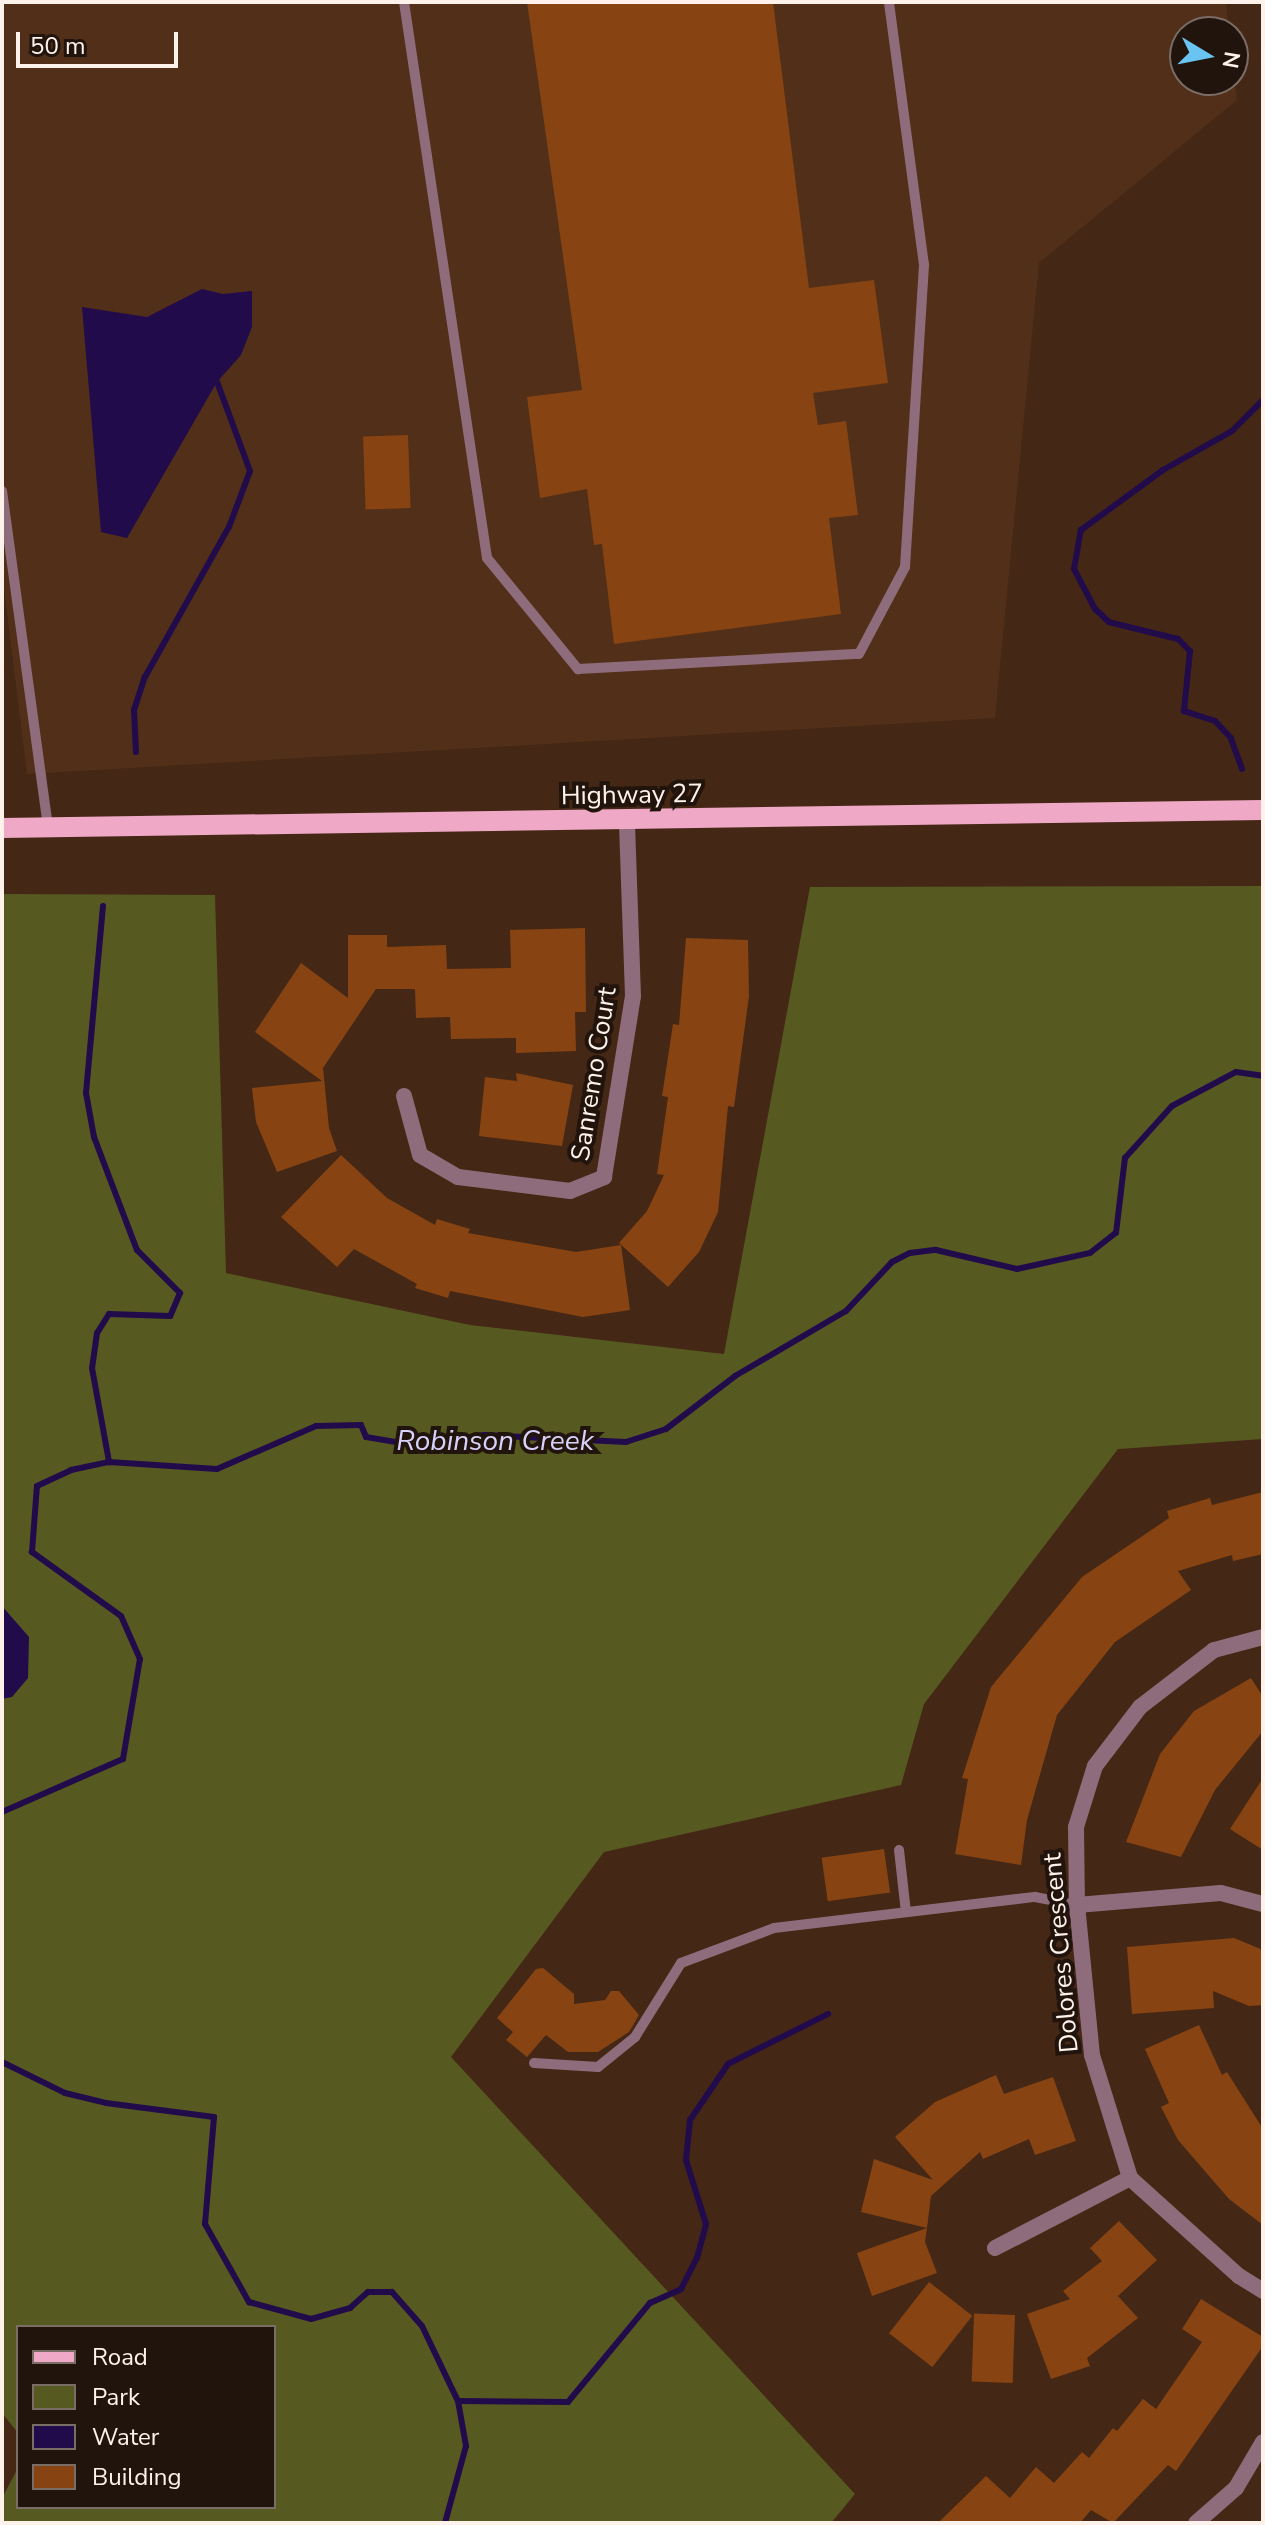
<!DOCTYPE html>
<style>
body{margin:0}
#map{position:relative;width:1265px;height:2525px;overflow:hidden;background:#442715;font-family:"Nunito Sans",sans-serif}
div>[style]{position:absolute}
.built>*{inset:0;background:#522f18}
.green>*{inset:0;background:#575a20}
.water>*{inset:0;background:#220b4b}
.stream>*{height:6px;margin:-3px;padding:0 3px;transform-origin:3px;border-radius:3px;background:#220b4b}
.building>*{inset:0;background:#874412;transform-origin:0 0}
.service>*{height:10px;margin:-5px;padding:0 5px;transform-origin:5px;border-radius:5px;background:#8f6c7b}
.minor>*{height:16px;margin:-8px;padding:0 8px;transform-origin:8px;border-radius:8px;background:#8f6c7b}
.primary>*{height:20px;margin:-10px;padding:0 10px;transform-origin:10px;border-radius:10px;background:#efa8c6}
span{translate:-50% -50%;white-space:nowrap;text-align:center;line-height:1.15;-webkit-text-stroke:8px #21140c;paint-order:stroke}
.street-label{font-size:26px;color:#fef2eb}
.water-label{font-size:28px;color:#d8d2fb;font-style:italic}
.frame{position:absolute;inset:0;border:4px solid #fef2eb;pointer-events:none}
.legend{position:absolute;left:16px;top:2325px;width:260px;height:184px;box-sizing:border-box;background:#21140c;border:2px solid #796d65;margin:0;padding:10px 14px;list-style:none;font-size:24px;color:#fef2eb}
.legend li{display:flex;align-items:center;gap:16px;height:40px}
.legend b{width:40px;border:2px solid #796d65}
.north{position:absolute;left:1169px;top:16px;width:80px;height:80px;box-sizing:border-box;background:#21140c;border:2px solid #796d65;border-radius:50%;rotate:100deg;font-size:22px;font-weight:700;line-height:32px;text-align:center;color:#fef2eb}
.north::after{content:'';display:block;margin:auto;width:28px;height:36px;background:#69c4f1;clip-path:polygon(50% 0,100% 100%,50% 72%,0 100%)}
.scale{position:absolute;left:16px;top:32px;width:162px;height:36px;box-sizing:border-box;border:4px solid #fef2eb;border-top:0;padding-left:10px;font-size:24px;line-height:28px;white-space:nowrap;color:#fef2eb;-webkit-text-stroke:6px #21140c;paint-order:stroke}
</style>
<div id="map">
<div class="built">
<div style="clip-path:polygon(2px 2px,1226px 2px,1229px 32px,1185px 32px,1185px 80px,1233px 80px,1233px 63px,1237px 100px,1039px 263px,995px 718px,27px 774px,2px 573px)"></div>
</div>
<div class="green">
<div style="clip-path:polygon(1263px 886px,1263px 1439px,1118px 1449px,924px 1704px,901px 1785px,604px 1852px,451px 2057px,855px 2494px,831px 2523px,2px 2523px,2px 2498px,18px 2468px,18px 2507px,274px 2507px,274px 2327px,18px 2327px,18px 2433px,2px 2413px,2px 894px,215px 895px,226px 1273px,470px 1325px,724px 1354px,810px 887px)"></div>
</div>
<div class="water">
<div style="clip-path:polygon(202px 289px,223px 294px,252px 291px,252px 327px,241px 355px,217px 382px,127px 538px,101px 532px,82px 307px,147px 317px)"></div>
<div style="clip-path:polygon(2px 1606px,29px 1637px,28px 1678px,12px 1697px,2px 1699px)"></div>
</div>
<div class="stream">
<div style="left:136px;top:752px;width:42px;rotate:-92.7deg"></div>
<div style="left:134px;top:710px;width:35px;rotate:-72deg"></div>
<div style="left:145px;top:677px;width:172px;rotate:-60.8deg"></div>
<div style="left:229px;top:527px;width:60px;rotate:-69.4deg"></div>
<div style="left:250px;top:471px;width:95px;rotate:-110.3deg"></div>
<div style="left:1242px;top:769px;width:33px;rotate:-110deg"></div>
<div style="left:1231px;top:738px;width:23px;rotate:-133deg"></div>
<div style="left:1215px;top:721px;width:33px;rotate:-162deg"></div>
<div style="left:1184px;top:711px;width:60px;rotate:-84.3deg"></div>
<div style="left:1190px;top:651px;width:17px;rotate:-135deg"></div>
<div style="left:1178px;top:639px;width:71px;rotate:-166.2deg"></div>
<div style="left:1109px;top:622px;width:19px;rotate:-137deg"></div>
<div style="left:1095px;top:609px;width:45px;rotate:-117.7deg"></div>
<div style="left:1074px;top:569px;width:40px;rotate:-80deg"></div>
<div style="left:1081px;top:530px;width:102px;rotate:-36.2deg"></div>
<div style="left:1163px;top:470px;width:79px;rotate:-29.5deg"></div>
<div style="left:1232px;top:431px;width:44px;rotate:-45deg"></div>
<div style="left:103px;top:906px;width:188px;rotate:95.2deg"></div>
<div style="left:86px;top:1093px;width:45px;rotate:79.7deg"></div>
<div style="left:94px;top:1137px;width:121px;rotate:69.2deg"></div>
<div style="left:137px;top:1250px;width:61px;rotate:45deg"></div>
<div style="left:180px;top:1293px;width:25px;rotate:113deg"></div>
<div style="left:170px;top:1316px;width:61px;rotate:-178.1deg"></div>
<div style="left:109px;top:1314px;width:22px;rotate:122deg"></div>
<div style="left:97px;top:1333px;width:35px;rotate:98deg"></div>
<div style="left:92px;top:1368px;width:96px;rotate:79.7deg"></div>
<div style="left:2px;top:1812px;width:132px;rotate:-23.7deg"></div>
<div style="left:123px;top:1759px;width:101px;rotate:-80.4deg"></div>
<div style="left:140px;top:1659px;width:47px;rotate:-113.8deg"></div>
<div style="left:121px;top:1616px;width:110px;rotate:-144.3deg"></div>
<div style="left:32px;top:1552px;width:66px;rotate:-85.7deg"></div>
<div style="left:37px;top:1486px;width:38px;rotate:-25deg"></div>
<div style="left:71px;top:1470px;width:39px;rotate:-12deg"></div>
<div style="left:109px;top:1462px;width:108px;rotate:3.7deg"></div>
<div style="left:217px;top:1469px;width:108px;rotate:-23.5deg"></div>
<div style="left:316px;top:1426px;width:45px;rotate:-1.3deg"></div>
<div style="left:361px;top:1425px;width:13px;rotate:67deg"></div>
<div style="left:366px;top:1437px;width:49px;rotate:9.5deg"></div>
<div style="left:414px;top:1445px;width:71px;rotate:-8.1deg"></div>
<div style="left:484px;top:1435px;width:142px;rotate:2.8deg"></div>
<div style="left:626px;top:1442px;width:42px;rotate:-18deg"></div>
<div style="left:666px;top:1429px;width:87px;rotate:-37.5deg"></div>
<div style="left:735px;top:1376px;width:129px;rotate:-30.4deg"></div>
<div style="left:846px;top:1311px;width:67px;rotate:-46.8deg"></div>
<div style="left:892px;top:1262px;width:20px;rotate:-27deg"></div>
<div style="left:910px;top:1253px;width:26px;rotate:-7deg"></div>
<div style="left:936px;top:1250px;width:83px;rotate:13.2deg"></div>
<div style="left:1017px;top:1269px;width:75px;rotate:-12.4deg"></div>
<div style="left:1090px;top:1253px;width:33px;rotate:-38deg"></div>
<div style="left:1116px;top:1233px;width:76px;rotate:-83.2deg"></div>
<div style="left:1125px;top:1158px;width:70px;rotate:-47.9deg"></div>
<div style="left:1172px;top:1106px;width:72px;rotate:-28deg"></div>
<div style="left:1236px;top:1072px;width:27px;rotate:8deg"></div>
<div style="left:2px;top:2062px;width:70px;rotate:26.2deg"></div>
<div style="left:65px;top:2093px;width:42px;rotate:13.7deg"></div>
<div style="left:106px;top:2103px;width:109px;rotate:7.4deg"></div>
<div style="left:214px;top:2117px;width:107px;rotate:94.8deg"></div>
<div style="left:205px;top:2224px;width:90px;rotate:60.6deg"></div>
<div style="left:249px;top:2302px;width:64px;rotate:15.3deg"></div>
<div style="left:311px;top:2319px;width:41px;rotate:-15.8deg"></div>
<div style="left:350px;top:2308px;width:24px;rotate:-42deg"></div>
<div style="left:368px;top:2292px;width:24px"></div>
<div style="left:392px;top:2292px;width:45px;rotate:48.6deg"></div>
<div style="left:422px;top:2326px;width:83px;rotate:64.4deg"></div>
<div style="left:458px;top:2401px;width:46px;rotate:79.9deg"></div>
<div style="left:466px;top:2446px;width:80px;rotate:105.3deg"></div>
<div style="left:458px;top:2401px;width:110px;rotate:0.5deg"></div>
<div style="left:568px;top:2402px;width:129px;rotate:-50.4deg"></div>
<div style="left:650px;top:2303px;width:34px;rotate:-24deg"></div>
<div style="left:681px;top:2289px;width:35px;rotate:-63deg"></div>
<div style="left:697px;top:2258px;width:35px;rotate:-75deg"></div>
<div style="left:706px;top:2224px;width:67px;rotate:-107.4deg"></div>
<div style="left:686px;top:2160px;width:40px;rotate:-84.3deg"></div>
<div style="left:690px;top:2120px;width:68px;rotate:-55.8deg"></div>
<div style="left:728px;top:2064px;width:112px;rotate:-26.6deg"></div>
</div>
<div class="building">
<div style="clip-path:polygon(527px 2px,773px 2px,809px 288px,874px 280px,888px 383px,813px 393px,818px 425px,846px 421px,858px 515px,829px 518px,841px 614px,614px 644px,602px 544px,594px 545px,587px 489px,540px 498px,527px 397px,582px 390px)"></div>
<div style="left:408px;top:435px;width:73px;height:45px;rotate:88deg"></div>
<div style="clip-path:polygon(585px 928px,586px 1012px,575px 1012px,576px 1051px,516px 1053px,516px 1038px,451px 1039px,450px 1017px,416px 1018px,415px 989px,376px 989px,323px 1068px,329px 1128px,337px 1151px,277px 1172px,256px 1122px,252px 1088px,322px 1081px,255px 1032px,301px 963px,348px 998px,348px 935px,387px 935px,387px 947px,446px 945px,447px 969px,511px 968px,510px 930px)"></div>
<div style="clip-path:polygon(686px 938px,748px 940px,749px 996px,734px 1107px,728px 1106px,718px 1212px,699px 1252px,668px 1287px,619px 1243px,647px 1211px,664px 1175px,657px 1174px,668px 1097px,662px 1096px,673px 1024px,679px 1025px)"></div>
<div style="clip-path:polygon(516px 1073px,573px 1085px,562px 1146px,479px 1136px,485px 1077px,517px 1081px)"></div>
<div style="clip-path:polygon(341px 1155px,387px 1198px,435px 1225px,437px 1219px,470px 1229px,468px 1233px,576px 1252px,621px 1245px,630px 1310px,583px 1317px,450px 1291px,448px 1298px,415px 1288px,417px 1284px,354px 1249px,337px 1267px,281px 1217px)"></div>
<div style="clip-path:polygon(1263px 1492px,1263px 1554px,1233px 1561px,1232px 1555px,1178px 1571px,1191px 1590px,1115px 1642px,1057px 1715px,1027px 1820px,1021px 1865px,955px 1854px,968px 1779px,962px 1778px,991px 1687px,1082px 1577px,1169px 1518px,1167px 1511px,1210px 1498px,1212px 1505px)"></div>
<div style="clip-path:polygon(1251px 1678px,1263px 1697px,1263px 1731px,1215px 1790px,1181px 1857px,1126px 1842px,1160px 1754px,1194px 1711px)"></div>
<div style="clip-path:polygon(1263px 1778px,1263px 1850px,1230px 1829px)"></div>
<div style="left:884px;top:1849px;width:44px;height:63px;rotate:82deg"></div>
<div style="clip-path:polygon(1234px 1938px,1263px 1950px,1263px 2005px,1249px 2006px,1213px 1991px,1214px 2008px,1132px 2014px,1127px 1947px)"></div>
<div style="clip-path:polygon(543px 1968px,574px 1994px,574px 2004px,605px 2000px,611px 1991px,619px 1991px,639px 2015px,629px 2032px,598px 2052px,568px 2052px,546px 2035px,527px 2057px,506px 2040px,513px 2032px,497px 2018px,536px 1969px)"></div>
<div style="clip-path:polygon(1199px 2025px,1222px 2075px,1227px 2072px,1263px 2129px,1263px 2225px,1229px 2199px,1178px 2140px,1161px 2107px,1169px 2103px,1145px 2049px)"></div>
<div style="clip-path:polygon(996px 2075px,1004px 2094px,1053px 2077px,1076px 2141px,1035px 2155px,1029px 2139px,983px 2159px,980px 2152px,931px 2196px,927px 2228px,861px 2212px,874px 2159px,933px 2180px,895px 2137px,935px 2102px)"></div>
<div style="clip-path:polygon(1119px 2221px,1157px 2260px,1118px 2296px,1138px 2318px,1087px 2358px,1090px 2366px,1051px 2379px,1027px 2314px,1070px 2299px,1063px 2291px,1102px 2261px,1090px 2248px)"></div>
<div style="clip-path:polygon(927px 2228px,925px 2242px,937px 2273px,872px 2296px,857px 2253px)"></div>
<div style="left:929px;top:2282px;width:55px;height:65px;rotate:38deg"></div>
<div style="clip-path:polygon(1201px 2299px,1263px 2337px,1263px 2346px,1176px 2471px,1168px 2465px,1113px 2523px,1091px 2510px,1080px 2523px,938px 2523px,986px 2476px,1010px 2498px,1036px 2467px,1054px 2483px,1082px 2452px,1089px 2458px,1113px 2428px,1117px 2431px,1143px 2399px,1156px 2409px,1202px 2342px,1182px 2329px)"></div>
<div style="left:1015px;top:2315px;width:68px;height:41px;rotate:92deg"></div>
</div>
<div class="service">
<div style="left:404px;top:2px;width:562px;rotate:81.51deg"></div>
<div style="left:487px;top:558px;width:144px;rotate:50.7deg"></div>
<div style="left:578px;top:669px;width:281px;rotate:-3.1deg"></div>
<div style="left:859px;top:654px;width:98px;rotate:-62.1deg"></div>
<div style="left:905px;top:567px;width:303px;rotate:-86.4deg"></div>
<div style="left:924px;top:265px;width:265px;rotate:-97.6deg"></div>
<div style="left:2px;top:491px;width:339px;rotate:82.2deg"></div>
<div style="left:899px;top:1850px;width:62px;rotate:83.6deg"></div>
<div style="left:534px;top:2063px;width:64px;rotate:3.6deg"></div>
<div style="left:598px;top:2067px;width:48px;rotate:-39deg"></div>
<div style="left:635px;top:2037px;width:87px;rotate:-58.1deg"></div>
<div style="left:681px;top:1963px;width:99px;rotate:-20.6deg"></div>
<div style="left:774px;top:1928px;width:263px;rotate:-6.8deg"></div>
<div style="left:1035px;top:1897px;width:43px;rotate:10.8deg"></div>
</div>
<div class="minor">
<div style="left:404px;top:1096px;width:61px;rotate:74.8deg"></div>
<div style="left:420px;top:1155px;width:44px;rotate:30.1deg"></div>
<div style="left:458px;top:1177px;width:113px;rotate:7.1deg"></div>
<div style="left:570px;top:1191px;width:37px;rotate:-22deg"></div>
<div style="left:604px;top:1177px;width:183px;rotate:-80.9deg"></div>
<div style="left:633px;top:996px;width:175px;rotate:-92deg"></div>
<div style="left:1263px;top:1637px;width:51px;rotate:165.1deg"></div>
<div style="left:1214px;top:1650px;width:93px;rotate:142.4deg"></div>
<div style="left:1140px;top:1707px;width:74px;rotate:127.3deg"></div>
<div style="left:1095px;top:1766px;width:64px;rotate:107.3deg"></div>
<div style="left:1076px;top:1827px;width:78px;rotate:89.3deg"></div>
<div style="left:1077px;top:1905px;width:151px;rotate:84.3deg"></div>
<div style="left:1092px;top:2055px;width:129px;rotate:72.8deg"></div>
<div style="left:1130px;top:2178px;width:147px;rotate:42deg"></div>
<div style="left:1239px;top:2276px;width:28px;rotate:32deg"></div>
<div style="left:1077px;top:1905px;width:144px;rotate:-4.8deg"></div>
<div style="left:1221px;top:1893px;width:43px;rotate:14.7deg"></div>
<div style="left:995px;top:2248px;width:152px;rotate:-27.4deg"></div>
<div style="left:1196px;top:2523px;width:53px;rotate:-41.2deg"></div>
<div style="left:1236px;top:2488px;width:53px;rotate:-59.6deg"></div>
</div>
<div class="primary">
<div style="left:2px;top:828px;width:1261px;rotate:-0.82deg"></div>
</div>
<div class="street-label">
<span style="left:632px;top:795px;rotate:-1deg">Highway 27</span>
<span style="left:594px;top:1074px;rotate:-81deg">Sanremo Court</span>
<span style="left:1061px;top:1953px;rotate:-95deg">Dolores Crescent</span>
</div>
<div class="water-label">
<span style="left:495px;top:1441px">Robinson Creek</span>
</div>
<div class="frame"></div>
<ul class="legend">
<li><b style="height:10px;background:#efa8c6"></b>Road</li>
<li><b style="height:22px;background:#575a20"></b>Park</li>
<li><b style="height:22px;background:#220b4b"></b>Water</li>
<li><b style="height:22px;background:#874412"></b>Building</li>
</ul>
<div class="north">N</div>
<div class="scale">50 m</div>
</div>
